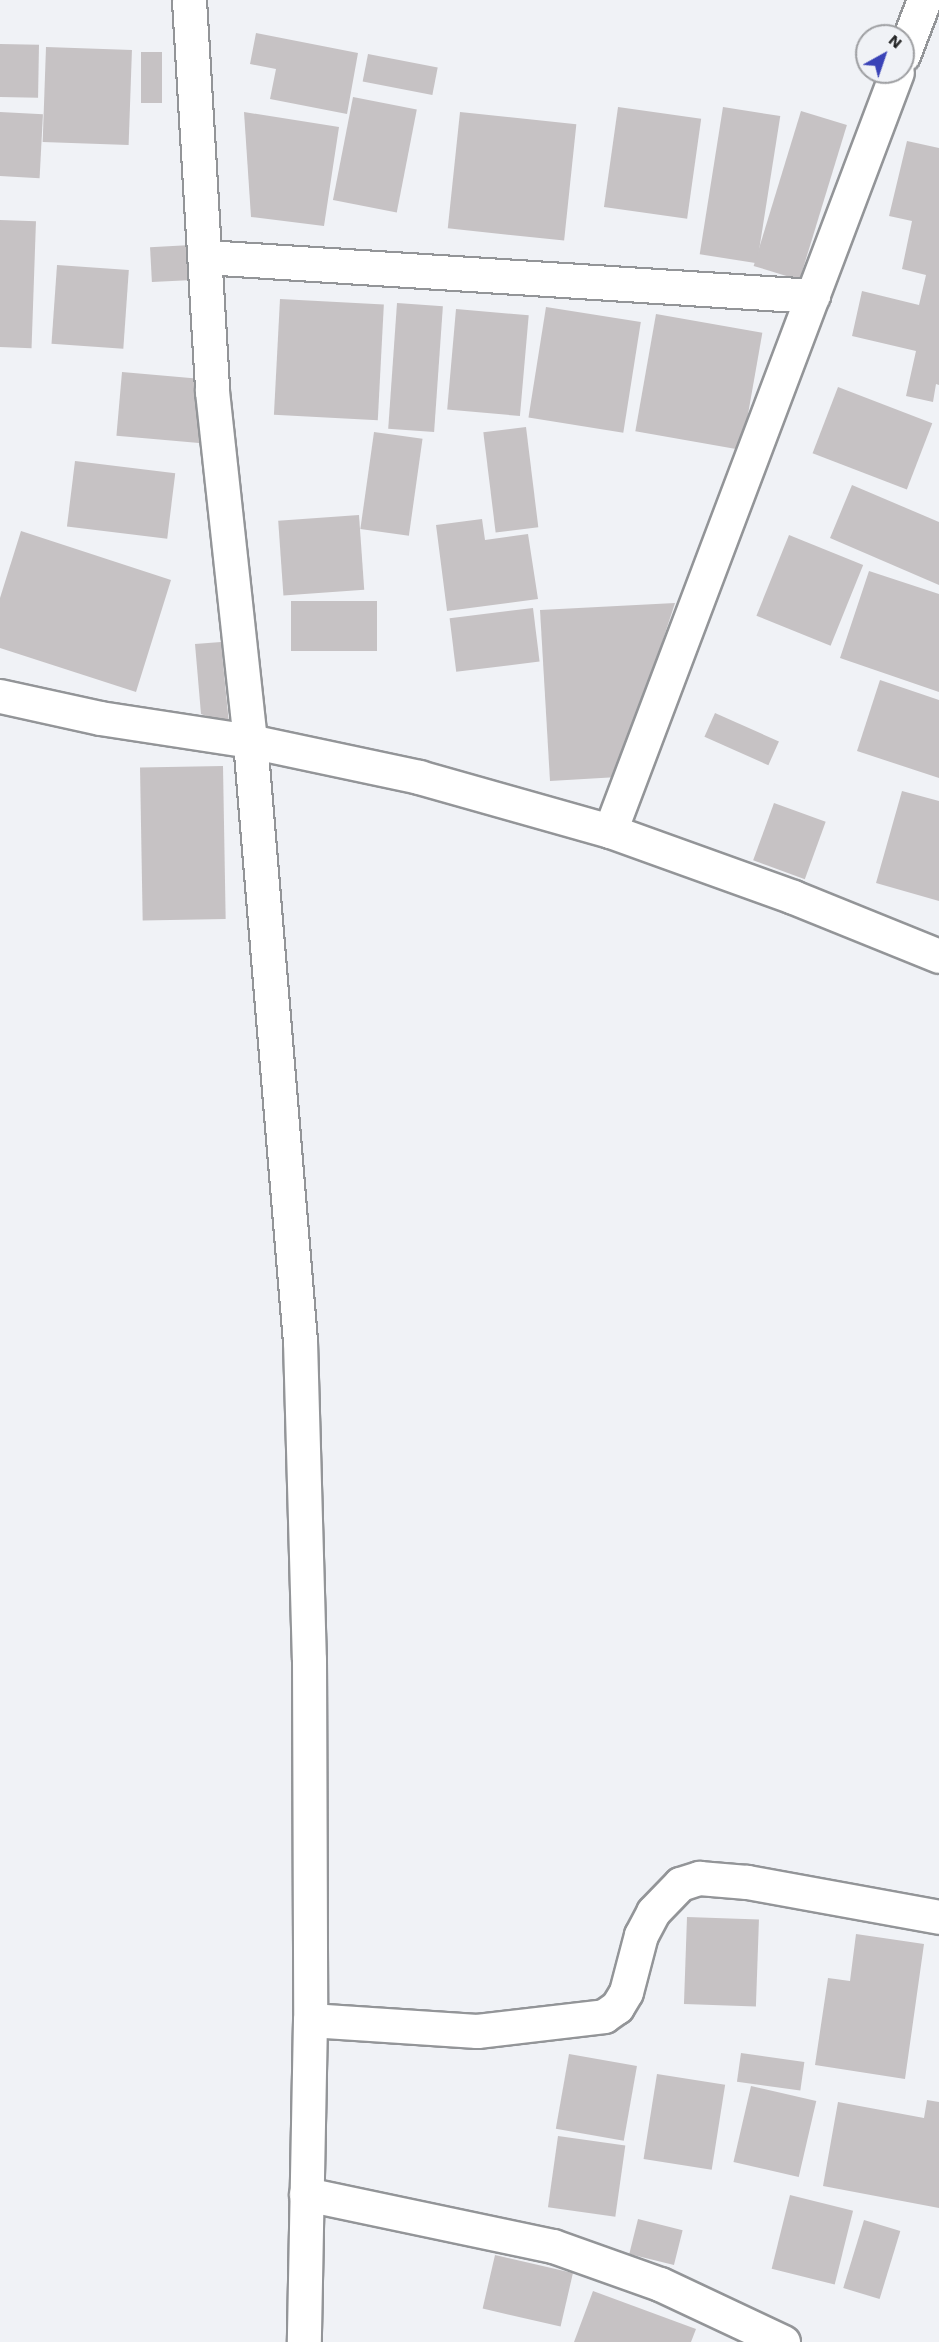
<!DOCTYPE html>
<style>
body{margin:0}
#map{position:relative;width:939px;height:2342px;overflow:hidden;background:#f0f2f6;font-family:"Work Sans",sans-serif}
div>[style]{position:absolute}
.building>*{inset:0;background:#c6c2c4;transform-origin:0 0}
.roads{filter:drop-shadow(2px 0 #939598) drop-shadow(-2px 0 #939598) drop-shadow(0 2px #939598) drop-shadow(0 -2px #939598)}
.minor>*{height:33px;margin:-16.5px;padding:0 16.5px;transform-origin:16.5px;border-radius:16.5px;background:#fff}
span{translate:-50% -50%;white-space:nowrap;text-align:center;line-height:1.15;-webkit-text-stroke:4.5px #f0f2f6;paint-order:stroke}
.north{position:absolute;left:855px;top:24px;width:60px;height:60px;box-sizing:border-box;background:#f0f2f6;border:2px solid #9e9fa2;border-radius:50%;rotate:40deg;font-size:16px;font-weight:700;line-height:24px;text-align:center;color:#222324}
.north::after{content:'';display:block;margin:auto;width:21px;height:27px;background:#3a43b7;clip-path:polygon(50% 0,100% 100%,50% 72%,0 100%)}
</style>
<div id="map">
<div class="building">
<div style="clip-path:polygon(256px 33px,358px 53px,347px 114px,270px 99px,276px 69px,250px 64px)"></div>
<div style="left:0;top:44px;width:39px;height:53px;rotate:1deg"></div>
<div style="left:46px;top:47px;width:86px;height:95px;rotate:2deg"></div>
<div style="left:141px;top:52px;width:21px;height:51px"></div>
<div style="left:368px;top:54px;width:71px;height:28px;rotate:11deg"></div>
<div style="left:353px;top:97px;width:65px;height:105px;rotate:11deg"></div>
<div style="left:618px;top:107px;width:84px;height:101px;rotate:8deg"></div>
<div style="left:723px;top:107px;width:58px;height:149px;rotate:9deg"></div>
<div style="left:801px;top:111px;width:48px;height:162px;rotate:17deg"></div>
<div style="left:0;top:112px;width:43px;height:64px;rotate:3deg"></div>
<div style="clip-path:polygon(244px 112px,339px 127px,324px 226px,251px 217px)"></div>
<div style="left:460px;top:112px;width:117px;height:117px;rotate:6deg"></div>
<div style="clip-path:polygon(907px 141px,939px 148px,939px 385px,936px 384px,933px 402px,906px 396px,916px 351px,852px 336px,862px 291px,919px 305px,926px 275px,902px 269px,912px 221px,889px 216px)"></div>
<div style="left:0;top:220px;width:36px;height:127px;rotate:2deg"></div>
<div style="left:191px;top:245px;width:35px;height:41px;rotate:87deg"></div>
<div style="left:57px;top:265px;width:72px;height:79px;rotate:4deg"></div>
<div style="left:280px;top:299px;width:104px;height:116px;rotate:3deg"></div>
<div style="left:397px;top:303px;width:46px;height:126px;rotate:4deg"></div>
<div style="left:546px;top:307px;width:96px;height:112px;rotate:9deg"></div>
<div style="left:456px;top:309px;width:73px;height:101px;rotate:5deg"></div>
<div style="left:656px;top:314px;width:108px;height:119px;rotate:10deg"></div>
<div style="left:122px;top:372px;width:83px;height:64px;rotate:5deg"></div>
<div style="left:838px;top:387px;width:101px;height:71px;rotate:21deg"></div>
<div style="left:526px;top:427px;width:101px;height:43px;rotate:83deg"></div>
<div style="left:374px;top:432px;width:49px;height:98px;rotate:8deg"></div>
<div style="left:75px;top:461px;width:101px;height:66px;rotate:7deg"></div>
<div style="clip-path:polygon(852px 485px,939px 522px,939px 585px,830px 538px)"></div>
<div style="left:359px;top:515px;width:75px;height:81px;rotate:86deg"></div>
<div style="clip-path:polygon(482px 519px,485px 540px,528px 534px,538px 599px,447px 611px,436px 525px)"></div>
<div style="clip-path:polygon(21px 531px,171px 580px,136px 692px,0 648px,0 598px)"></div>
<div style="left:789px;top:535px;width:80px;height:87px;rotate:22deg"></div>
<div style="clip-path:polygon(869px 571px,939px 594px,939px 692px,840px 658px)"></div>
<div style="left:377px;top:601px;width:50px;height:86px;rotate:90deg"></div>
<div style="clip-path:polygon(675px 603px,618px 777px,550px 781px,540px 610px)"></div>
<div style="left:533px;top:608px;width:54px;height:84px;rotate:83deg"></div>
<div style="clip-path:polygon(221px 642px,229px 724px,201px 714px,195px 644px)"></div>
<div style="clip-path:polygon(880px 680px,939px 700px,939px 778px,857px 751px)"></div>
<div style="left:715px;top:713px;width:70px;height:26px;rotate:24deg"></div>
<div style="left:223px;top:766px;width:153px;height:83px;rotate:89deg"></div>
<div style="clip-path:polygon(902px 791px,939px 801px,939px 901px,876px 883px)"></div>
<div style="left:774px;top:803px;width:55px;height:61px;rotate:20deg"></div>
<div style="left:687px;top:1917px;width:72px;height:87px;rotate:2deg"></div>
<div style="clip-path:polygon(856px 1934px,924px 1944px,905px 2079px,815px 2065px,828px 1978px,850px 1981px)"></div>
<div style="left:741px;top:2053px;width:64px;height:29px;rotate:8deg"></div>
<div style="left:569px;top:2054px;width:69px;height:76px;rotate:10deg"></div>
<div style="left:657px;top:2074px;width:69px;height:86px;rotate:9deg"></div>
<div style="left:751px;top:2086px;width:67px;height:78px;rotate:13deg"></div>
<div style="clip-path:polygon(927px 2100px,939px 2102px,939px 2208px,823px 2186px,838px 2102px,924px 2118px)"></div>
<div style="left:558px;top:2136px;width:68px;height:72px;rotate:8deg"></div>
<div style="left:790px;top:2195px;width:65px;height:76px;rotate:14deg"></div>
<div style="left:638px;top:2219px;width:46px;height:36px;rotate:14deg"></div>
<div style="left:864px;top:2220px;width:38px;height:71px;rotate:17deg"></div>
<div style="left:495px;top:2255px;width:80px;height:55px;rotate:13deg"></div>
<div style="clip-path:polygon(593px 2291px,696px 2329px,691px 2342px,574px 2342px)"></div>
</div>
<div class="roads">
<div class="minor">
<div style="left:189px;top:0;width:392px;rotate:86.6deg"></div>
<div style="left:212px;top:391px;width:352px;rotate:83.8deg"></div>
<div style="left:250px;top:741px;width:602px;rotate:85.24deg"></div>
<div style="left:300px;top:1341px;width:318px;rotate:88.4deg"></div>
<div style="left:309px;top:1659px;width:361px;rotate:89.8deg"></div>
<div style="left:310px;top:2020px;width:322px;rotate:91.1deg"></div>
<div style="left:903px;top:55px;width:59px;rotate:-69.1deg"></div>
<div style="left:205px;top:257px;width:609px;rotate:3.67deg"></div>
<div style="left:0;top:696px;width:102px;rotate:12.4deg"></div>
<div style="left:100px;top:718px;width:152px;rotate:8.7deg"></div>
<div style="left:250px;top:741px;width:173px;rotate:12deg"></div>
<div style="left:419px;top:777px;width:198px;rotate:15.8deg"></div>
<div style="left:610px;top:831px;width:195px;rotate:19.8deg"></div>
<div style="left:793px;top:897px;width:157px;rotate:22deg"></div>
<div style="left:610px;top:831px;width:811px;rotate:-69.29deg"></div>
<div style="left:310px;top:2020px;width:167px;rotate:3.8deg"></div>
<div style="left:477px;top:2031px;width:128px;rotate:-6.7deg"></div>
<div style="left:604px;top:2016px;width:16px;rotate:-35deg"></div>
<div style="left:617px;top:2007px;width:17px;rotate:-59deg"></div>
<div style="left:626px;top:1992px;width:59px;rotate:-75.3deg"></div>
<div style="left:641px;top:1935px;width:26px;rotate:-62deg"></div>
<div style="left:653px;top:1912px;width:39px;rotate:-46deg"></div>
<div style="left:680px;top:1884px;width:20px;rotate:-18deg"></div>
<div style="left:699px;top:1878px;width:48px;rotate:4.8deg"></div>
<div style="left:747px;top:1882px;width:195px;rotate:10.3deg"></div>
<div style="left:306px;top:2194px;width:252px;rotate:11.9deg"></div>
<div style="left:553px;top:2246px;width:114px;rotate:19.6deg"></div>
<div style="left:660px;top:2284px;width:136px;rotate:25.2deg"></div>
</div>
</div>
<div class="north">N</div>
</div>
